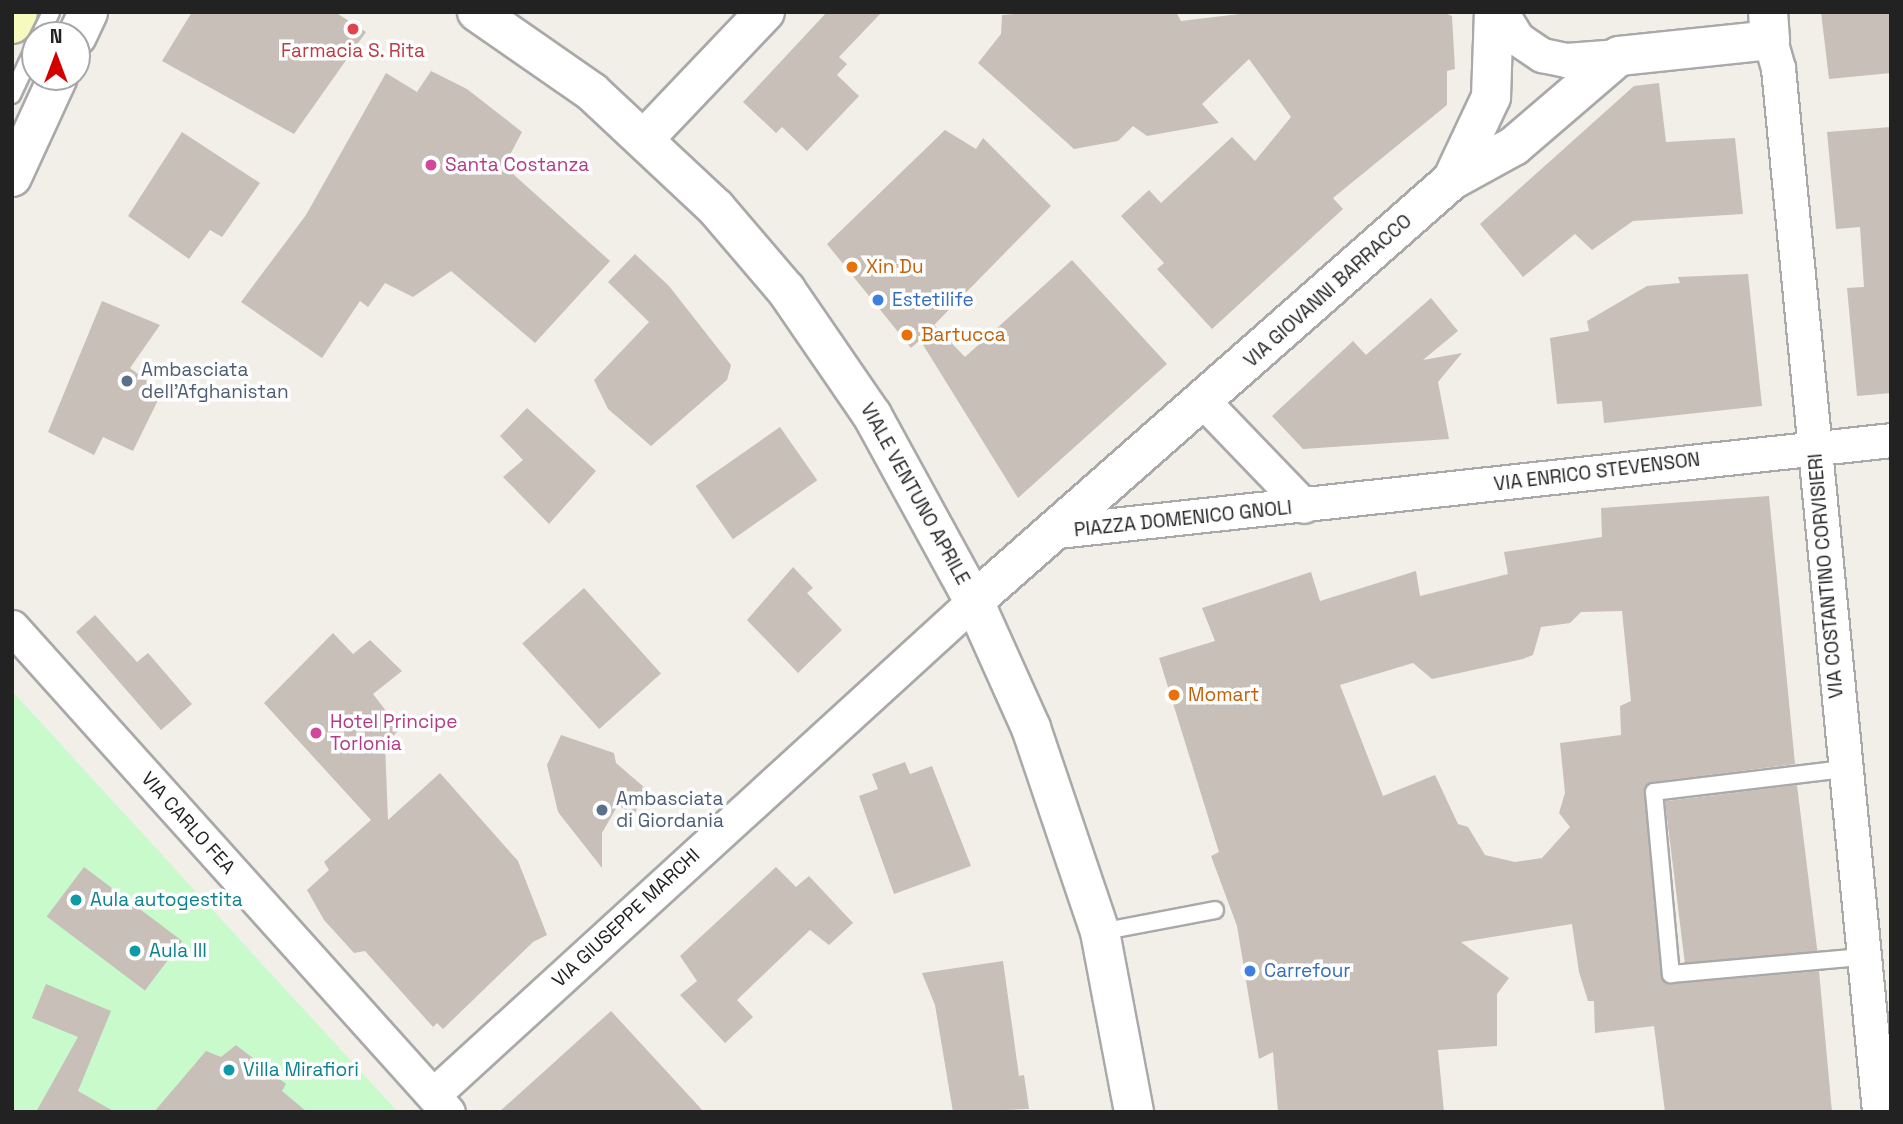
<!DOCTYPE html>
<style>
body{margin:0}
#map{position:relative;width:1903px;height:1124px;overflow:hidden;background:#f2efe9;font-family:"Space Grotesk",sans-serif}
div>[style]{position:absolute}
.park>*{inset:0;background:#c8facc}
.building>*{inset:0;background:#c7bfb8;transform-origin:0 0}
.roads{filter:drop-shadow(2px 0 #a9a9a9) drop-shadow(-2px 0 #a9a9a9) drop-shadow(0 2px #a9a9a9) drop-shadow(0 -2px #a9a9a9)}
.service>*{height:16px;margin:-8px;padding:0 8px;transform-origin:8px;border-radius:8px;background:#fff}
.minor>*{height:33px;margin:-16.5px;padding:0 16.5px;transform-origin:16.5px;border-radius:16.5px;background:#fff}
.tertiary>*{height:38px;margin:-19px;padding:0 19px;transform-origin:19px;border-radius:19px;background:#fff}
.secondary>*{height:38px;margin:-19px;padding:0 19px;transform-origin:19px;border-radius:19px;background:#f7fabf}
.dots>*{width:19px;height:19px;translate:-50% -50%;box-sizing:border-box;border:4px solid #fff;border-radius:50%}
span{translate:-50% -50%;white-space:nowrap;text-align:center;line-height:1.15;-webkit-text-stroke:7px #fff;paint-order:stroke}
.health-label{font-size:19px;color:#be3a42}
.hotel-label{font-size:19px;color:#b23c85}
.left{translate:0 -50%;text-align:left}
.food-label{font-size:19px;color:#c56008}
.street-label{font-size:19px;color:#222}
.shop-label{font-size:19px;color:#366cbe}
.service-label{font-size:19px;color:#4e5e75}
.culture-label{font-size:19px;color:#0d838f}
.frame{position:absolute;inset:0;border:14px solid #222;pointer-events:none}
.north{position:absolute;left:21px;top:21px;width:70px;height:70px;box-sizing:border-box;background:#fff;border:2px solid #a7a7a7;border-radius:50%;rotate:0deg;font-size:19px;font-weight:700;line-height:28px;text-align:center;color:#222}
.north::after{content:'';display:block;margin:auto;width:24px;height:32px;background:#d40000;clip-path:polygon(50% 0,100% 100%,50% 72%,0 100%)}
</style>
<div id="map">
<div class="park">
<div style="clip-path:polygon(12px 691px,252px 953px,398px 1112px,12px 1112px)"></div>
</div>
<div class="building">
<div style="clip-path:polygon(192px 12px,335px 12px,366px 32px,294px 134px,162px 61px)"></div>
<div style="clip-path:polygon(827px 12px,882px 12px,839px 57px,847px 64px,837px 75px,859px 96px,807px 151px,782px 127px,776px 133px,743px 102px)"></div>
<div style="clip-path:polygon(1038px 12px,1176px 12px,1181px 21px,1256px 12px,1442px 12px,1452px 16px,1455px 69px,1447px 71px,1447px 105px,1333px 198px,1343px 209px,1212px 329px,1157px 269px,1164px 263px,1121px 216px,1149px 190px,1161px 203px,1232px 137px,1255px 161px,1291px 117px,1249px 59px,1202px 104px,1219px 123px,1147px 136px,1133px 126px,1118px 141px,1074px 149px,978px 63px,1001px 34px,1002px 15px)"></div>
<div style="clip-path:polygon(1821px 12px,1891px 12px,1891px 73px,1829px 79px)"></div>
<div style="clip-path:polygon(431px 71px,467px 89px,522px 132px,504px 166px,610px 261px,535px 343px,451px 271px,413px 297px,385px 283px,368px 307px,360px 301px,322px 358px,241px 302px,306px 215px,386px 73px,417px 92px)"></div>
<div style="clip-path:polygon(1659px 83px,1666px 142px,1735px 138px,1743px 214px,1633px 221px,1592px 250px,1575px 234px,1523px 277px,1480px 224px,1634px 86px)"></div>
<div style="clip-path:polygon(1891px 127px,1891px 393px,1857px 396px,1847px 288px,1864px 287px,1860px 227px,1836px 229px,1827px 132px)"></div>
<div style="clip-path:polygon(945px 130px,976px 149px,983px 138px,1051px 206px,934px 325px,965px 357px,1072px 260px,1167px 364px,1018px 498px,920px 340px,911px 348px,827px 244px)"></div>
<div style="clip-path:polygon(182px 132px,260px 183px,222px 237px,210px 230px,189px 259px,128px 216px)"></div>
<div style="clip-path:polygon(635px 254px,669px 286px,731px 365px,727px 380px,651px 446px,608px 409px,594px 380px,649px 322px,608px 282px)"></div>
<div style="clip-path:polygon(1748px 274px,1762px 406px,1604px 423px,1602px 401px,1557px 404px,1550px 338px,1589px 331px,1587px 321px,1647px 286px,1680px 283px,1678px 277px)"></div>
<div style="clip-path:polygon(1431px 298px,1458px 331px,1423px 360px,1462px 353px,1438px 382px,1449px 439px,1303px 449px,1272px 416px,1353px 341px,1366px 355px)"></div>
<div style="clip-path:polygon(102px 301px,160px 325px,130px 368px,162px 392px,133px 451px,103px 437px,94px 455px,48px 432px)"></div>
<div style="clip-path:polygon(527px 408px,596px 471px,549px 524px,503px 477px,523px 460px,500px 436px)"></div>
<div style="left:780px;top:427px;width:65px;height:103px;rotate:55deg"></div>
<div style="clip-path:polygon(evenodd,1769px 496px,1795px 764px,1653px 782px,1645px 787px,1661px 975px,1672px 984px,1819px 971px,1832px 1112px,1665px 1112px,1654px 1026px,1595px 1033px,1594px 1001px,1588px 1001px,1579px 972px,1572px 924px,1461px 942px,1509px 978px,1497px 994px,1497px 1046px,1438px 1050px,1444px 1112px,1278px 1112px,1273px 1052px,1259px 1059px,1237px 926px,1211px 856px,1219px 852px,1159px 658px,1215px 641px,1202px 608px,1311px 572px,1320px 601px,1416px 571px,1420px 596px,1508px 574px,1504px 552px,1602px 537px,1601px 508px,1769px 496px,1622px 611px,1631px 701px,1620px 706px,1621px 735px,1560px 743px,1565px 793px,1559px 813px,1570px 827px,1542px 858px,1515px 862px,1485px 855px,1468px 827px,1458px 824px,1435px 775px,1383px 796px,1340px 685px,1413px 663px,1432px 679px,1523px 659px,1533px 655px,1541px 627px,1570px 623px,1581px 612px,1622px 611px)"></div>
<div style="clip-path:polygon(793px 567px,813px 588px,807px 593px,842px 630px,798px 673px,747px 620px)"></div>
<div style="left:584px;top:588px;width:115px;height:83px;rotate:48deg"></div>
<div style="clip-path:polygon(95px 615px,137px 662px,148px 653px,192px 704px,161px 730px,76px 632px)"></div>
<div style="clip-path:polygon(333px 633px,353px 654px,370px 640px,402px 671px,373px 694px,400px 729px,385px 744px,388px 820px,440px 773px,518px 861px,547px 935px,533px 942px,443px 1029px,437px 1023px,433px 1027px,365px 951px,354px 953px,324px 920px,307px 890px,329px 870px,324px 862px,371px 820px,264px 703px)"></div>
<div style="clip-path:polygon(561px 735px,614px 753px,616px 763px,645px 788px,634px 816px,618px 805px,602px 833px,602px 868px,558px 812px,547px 765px)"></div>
<div style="clip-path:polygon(905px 762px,910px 774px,932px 766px,971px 866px,894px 894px,859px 796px,878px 789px,872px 774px)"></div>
<div style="left:1797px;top:785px;width:167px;height:133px;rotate:83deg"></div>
<div style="left:84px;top:867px;width:123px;height:62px;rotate:37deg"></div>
<div style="clip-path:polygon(776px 867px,796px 887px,809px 876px,853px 923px,829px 945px,810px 930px,737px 1000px,753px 1017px,725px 1043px,680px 995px,697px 981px,680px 956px)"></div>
<div style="clip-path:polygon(1003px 961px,1019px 1076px,1024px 1075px,1029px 1109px,953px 1112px,935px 1005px,922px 973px)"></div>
<div style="clip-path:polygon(46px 984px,111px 1011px,78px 1091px,115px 1112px,36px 1112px,78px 1037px,32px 1018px)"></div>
<div style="clip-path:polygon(611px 1011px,704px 1112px,499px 1112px)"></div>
<div style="clip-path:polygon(236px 1045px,286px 1084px,282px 1091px,307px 1112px,154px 1112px,206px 1051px,221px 1057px)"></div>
</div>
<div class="roads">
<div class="service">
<div style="left:40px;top:35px;width:25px;rotate:-64deg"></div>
<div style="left:12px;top:95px;width:54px;rotate:-64.9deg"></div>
<div style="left:1844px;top:769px;width:191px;rotate:173.1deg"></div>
<div style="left:1654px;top:792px;width:183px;rotate:84.7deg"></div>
<div style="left:1671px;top:974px;width:193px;rotate:-5.1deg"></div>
<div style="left:1100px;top:932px;width:117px;rotate:-10.8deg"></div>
</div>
<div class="minor">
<div style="left:1501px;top:12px;width:32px;rotate:58deg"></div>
<div style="left:1518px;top:39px;width:29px;rotate:34deg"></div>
<div style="left:1542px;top:55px;width:25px;rotate:12deg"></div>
<div style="left:1566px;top:60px;width:53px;rotate:-4.3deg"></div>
<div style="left:1770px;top:40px;width:29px;rotate:74deg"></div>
<div style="left:1778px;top:68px;width:1049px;rotate:84.47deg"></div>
<div style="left:1204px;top:402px;width:144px;rotate:46.1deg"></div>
<div style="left:1058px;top:531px;width:838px;rotate:-6.23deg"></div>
<div style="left:12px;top:627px;width:652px;rotate:48.05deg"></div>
<div style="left:433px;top:1095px;width:733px;rotate:-42.4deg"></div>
</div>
<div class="tertiary">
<div style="left:477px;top:12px;width:140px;rotate:34.8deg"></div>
<div style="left:592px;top:92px;width:170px;rotate:43.1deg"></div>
<div style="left:716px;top:208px;width:108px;rotate:49.5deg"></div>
<div style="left:786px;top:290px;width:152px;rotate:55.5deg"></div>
<div style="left:872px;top:415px;width:212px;rotate:61.3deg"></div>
<div style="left:974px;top:601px;width:139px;rotate:65.8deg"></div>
<div style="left:1031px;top:728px;width:215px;rotate:71.3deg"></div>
<div style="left:1100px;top:932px;width:183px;rotate:79.3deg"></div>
<div style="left:77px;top:36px;width:26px;rotate:-65deg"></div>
<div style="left:645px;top:138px;width:174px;rotate:-46.4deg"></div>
<div style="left:12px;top:177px;width:110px;rotate:-65.3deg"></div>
<div style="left:1452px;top:180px;width:92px;rotate:-64.8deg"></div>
<div style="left:1491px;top:97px;width:85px;rotate:-88deg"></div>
<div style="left:974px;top:601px;width:637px;rotate:-41.37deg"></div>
<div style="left:1452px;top:180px;width:71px;rotate:-28.7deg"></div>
<div style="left:1514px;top:146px;width:138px;rotate:-40.6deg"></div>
<div style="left:1619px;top:56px;width:152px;rotate:-6deg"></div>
<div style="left:1770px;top:40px;width:28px;rotate:-94deg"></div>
</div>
<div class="secondary">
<div style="left:12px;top:24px;width:13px;rotate:-63deg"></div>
</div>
</div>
<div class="dots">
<div style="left:353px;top:29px;background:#e0444e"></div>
<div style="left:431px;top:165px;background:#d1479c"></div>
<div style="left:852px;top:267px;background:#e8710a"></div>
<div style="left:878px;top:300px;background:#3f7fe0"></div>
<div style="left:907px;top:335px;background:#e8710a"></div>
<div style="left:127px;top:381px;background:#5c6f8a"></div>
<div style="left:1174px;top:695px;background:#e8710a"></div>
<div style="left:316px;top:733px;background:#d1479c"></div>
<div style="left:602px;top:810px;background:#5c6f8a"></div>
<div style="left:76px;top:900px;background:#0f9aa8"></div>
<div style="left:135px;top:951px;background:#0f9aa8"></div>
<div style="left:1250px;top:971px;background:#3f7fe0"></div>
<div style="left:229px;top:1070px;background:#0f9aa8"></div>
</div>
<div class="health-label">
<span style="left:353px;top:51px">Farmacia S. Rita</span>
</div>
<div class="hotel-label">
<span class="left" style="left:445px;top:165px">Santa Costanza</span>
<span class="left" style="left:330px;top:733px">Hotel Principe<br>Torlonia</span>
</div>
<div class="food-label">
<span class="left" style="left:866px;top:267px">Xin Du</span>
<span class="left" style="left:921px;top:335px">Bartucca</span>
<span class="left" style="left:1188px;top:695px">Momart</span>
</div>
<div class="street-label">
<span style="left:1328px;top:291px;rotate:-42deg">VIA GIOVANNI BARRACCO</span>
<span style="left:1597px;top:472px;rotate:-7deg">VIA ENRICO STEVENSON</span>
<span style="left:915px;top:494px;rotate:61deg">VIALE VENTUNO APRILE</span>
<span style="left:1183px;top:519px;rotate:-6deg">PIAZZA DOMENICO GNOLI</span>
<span style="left:1826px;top:576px;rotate:-95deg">VIA COSTANTINO CORVISIERI</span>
<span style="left:188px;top:823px;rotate:48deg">VIA CARLO FEA</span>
<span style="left:626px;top:918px;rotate:-43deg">VIA GIUSEPPE MARCHI</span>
</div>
<div class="shop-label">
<span class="left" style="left:892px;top:300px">Estetilife</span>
<span class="left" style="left:1264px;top:971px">Carrefour</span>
</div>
<div class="service-label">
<span class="left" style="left:141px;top:381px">Ambasciata<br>dell'Afghanistan</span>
<span class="left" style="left:616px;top:810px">Ambasciata<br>di Giordania</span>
</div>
<div class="culture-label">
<span class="left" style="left:90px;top:900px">Aula autogestita</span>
<span class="left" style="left:149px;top:951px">Aula III</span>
<span class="left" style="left:243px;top:1070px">Villa Mirafiori</span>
</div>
<div class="frame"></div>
<div class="north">N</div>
</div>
